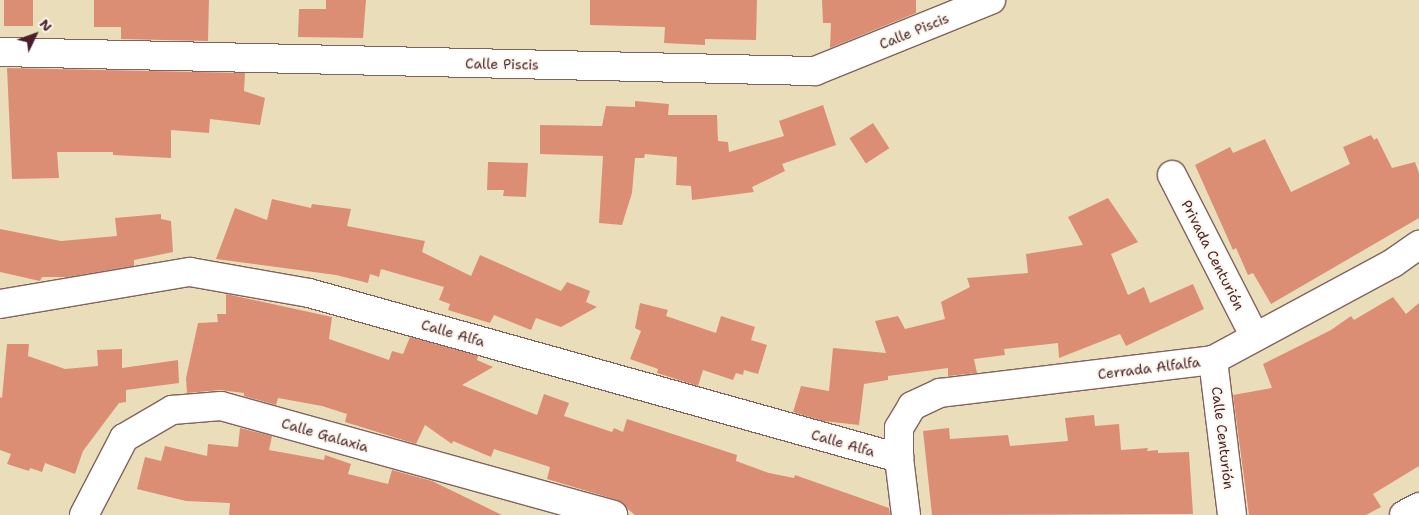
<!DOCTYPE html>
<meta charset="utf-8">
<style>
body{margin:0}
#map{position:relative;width:1419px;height:515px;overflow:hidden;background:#eadeba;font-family:"Shantell Sans",sans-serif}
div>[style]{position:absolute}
.building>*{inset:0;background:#dc8e75;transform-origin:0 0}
.roads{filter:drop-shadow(1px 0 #82625d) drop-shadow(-1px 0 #82625d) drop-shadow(0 1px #82625d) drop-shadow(0 -1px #82625d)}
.minor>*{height:28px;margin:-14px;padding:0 14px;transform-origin:14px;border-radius:14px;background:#fff}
span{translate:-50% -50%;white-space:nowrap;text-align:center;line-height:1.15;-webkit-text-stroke:4px #fbf7ec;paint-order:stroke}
.street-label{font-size:14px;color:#4a1f2b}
.north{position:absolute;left:10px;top:10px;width:50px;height:50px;-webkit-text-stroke:4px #fbf7ec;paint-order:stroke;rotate:48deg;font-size:14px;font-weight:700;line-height:20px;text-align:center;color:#4a1f2b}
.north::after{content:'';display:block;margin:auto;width:18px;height:22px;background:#4a1f2b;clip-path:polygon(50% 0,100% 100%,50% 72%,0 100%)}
</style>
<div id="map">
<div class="building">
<div style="left:4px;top:0;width:29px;height:26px"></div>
<div style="clip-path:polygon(94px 0,209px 0,208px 41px,121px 39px,121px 27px,94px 27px)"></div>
<div style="clip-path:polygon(326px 0,366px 0,363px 38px,298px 37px,299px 9px,326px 9px)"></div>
<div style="clip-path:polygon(590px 0,757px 0,756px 40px,705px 39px,705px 45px,664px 43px,665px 27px,590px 25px)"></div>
<div style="clip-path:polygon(822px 0,916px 0,916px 13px,830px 48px,831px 23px,823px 23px)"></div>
<div style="clip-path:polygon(7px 68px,245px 73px,244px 91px,265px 98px,260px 125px,210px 119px,209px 133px,171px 130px,171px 158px,113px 155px,113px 152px,57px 152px,59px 178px,12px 179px)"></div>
<div style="clip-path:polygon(635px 101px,669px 104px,668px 115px,717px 115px,718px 141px,728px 142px,729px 152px,784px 136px,779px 121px,823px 105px,836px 145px,782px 164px,785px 171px,752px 187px,754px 192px,692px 200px,691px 186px,676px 185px,677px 157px,645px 154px,644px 158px,635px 158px,632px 193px,622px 225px,599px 223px,603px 156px,540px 154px,540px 125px,602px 126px,606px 106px,635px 107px)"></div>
<div style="left:873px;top:123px;width:30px;height:28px;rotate:57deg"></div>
<div style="clip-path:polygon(1371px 135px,1374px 140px,1377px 138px,1392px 168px,1415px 162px,1419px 173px,1419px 218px,1271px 304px,1253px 273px,1248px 275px,1236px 248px,1233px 250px,1195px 165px,1230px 147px,1233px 153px,1265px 139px,1291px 192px,1350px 164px,1343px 147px)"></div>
<div style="clip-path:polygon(488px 162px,528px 163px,526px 197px,503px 196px,504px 190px,487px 190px)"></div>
<div style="clip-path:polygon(1108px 198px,1138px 242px,1111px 254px,1128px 295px,1144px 287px,1150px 303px,1193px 284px,1204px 309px,1126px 346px,1120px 334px,1059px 358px,1058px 343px,1004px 349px,1005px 355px,974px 359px,977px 373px,948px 376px,948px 368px,888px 376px,888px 380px,864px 384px,859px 425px,823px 421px,793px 412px,801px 386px,829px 391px,833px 348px,886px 353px,875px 321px,898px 316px,905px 329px,945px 319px,941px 302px,970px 287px,967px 278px,1028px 273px,1026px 254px,1083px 245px,1068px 217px)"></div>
<div style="clip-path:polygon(272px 199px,311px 208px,312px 204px,351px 209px,347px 226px,425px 241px,422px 252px,471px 276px,480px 255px,561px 291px,567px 282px,590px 291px,586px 302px,597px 307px,561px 327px,536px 318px,531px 330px,494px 315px,490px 323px,448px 310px,450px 304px,439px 300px,444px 287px,381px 269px,379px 277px,370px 274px,368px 283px,336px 275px,216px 259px,235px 208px,267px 220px)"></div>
<div style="clip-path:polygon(161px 214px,161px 219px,171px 221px,173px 252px,134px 260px,134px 266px,68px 277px,42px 277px,40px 281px,0 272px,0 229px,61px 241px,117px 236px,115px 218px)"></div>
<div style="clip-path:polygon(226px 294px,332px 317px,329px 339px,389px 360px,392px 351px,403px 354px,410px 337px,478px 356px,477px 360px,493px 367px,462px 385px,537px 415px,544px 394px,569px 403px,564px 416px,612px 432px,614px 428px,623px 432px,627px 419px,737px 455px,736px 461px,769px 473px,794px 478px,795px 475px,889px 508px,890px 515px,635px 515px,617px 500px,547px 479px,550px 467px,494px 449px,491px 457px,453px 441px,452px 444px,425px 425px,416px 444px,345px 422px,347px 414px,322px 406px,278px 398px,276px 405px,244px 396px,244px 393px,220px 390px,187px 393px,186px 378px,198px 323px,218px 322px,217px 314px,226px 314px)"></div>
<div style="clip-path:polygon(1393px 297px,1406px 314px,1419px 303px,1419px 466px,1373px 494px,1381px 507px,1366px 515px,1249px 515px,1233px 395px,1272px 388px,1263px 364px,1331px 330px,1351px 316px,1354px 320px)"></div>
<div style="clip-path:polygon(640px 303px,668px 310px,666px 316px,716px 333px,721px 316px,755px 327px,751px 340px,767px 345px,758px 374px,744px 370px,743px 375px,736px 373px,733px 380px,703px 370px,698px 386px,657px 373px,658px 369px,630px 359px,641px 331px,635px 328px)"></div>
<div style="clip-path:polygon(7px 344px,29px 344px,28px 356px,65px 369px,98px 366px,97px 350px,122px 349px,122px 368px,178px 360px,179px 383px,126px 390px,126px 402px,119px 403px,83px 451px,75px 474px,45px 463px,42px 472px,30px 468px,29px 471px,7px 464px,11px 454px,0 450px,0 397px,2px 398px)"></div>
<div style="clip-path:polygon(1094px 415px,1095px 426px,1119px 424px,1121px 450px,1148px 448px,1147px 451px,1158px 450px,1158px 453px,1189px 452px,1193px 514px,932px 515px,923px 431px,949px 428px,950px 439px,1008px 435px,1010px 446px,1068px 441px,1065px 418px)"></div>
<div style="clip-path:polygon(240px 428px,272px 436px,269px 450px,324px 460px,325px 455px,351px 464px,348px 474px,388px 484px,392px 470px,432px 481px,502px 515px,229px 515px,230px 503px,186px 501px,137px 489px,145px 457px,161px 461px,165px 446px,207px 456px,208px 444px,238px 447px)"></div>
</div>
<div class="roads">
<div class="minor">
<div style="left:0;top:52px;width:815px;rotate:1.34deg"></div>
<div style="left:815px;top:71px;width:190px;rotate:-22deg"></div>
<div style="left:1172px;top:175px;width:180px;rotate:62.9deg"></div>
<div style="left:0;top:304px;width:193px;rotate:-9.6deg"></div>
<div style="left:190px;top:272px;width:121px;rotate:10deg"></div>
<div style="left:309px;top:293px;width:613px;rotate:15.62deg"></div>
<div style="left:1213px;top:360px;width:156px;rotate:83deg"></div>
<div style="left:84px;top:515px;width:87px;rotate:-62.5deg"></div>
<div style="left:124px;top:438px;width:56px;rotate:-30.3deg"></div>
<div style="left:172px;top:410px;width:49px;rotate:-4.7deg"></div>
<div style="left:221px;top:406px;width:407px;rotate:15.5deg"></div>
<div style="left:906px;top:515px;width:57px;rotate:-97deg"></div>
<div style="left:899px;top:458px;width:30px;rotate:-90deg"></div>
<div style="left:899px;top:428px;width:26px;rotate:-59deg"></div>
<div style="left:912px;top:406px;width:31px;rotate:-25deg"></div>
<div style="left:940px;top:393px;width:275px;rotate:-6.9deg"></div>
<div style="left:1213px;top:360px;width:204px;rotate:-28.3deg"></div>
<div style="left:1393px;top:263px;width:32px;rotate:-35deg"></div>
<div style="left:1404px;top:515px;width:17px;rotate:-28deg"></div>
</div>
</div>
<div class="street-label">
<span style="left:914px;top:31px;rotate:-22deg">Calle Piscis</span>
<span style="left:502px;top:64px;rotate:1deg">Calle Piscis</span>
<span style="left:1213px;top:255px;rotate:63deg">Privada Centurión</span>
<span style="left:453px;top:333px;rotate:16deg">Calle Alfa</span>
<span style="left:1149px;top:368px;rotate:-7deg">Cerrada Alfalfa</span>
<span style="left:325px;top:435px;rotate:16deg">Calle Galaxia</span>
<span style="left:1223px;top:438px;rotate:83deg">Calle Centurión</span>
<span style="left:843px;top:443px;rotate:16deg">Calle Alfa</span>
</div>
<div class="north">N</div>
</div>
